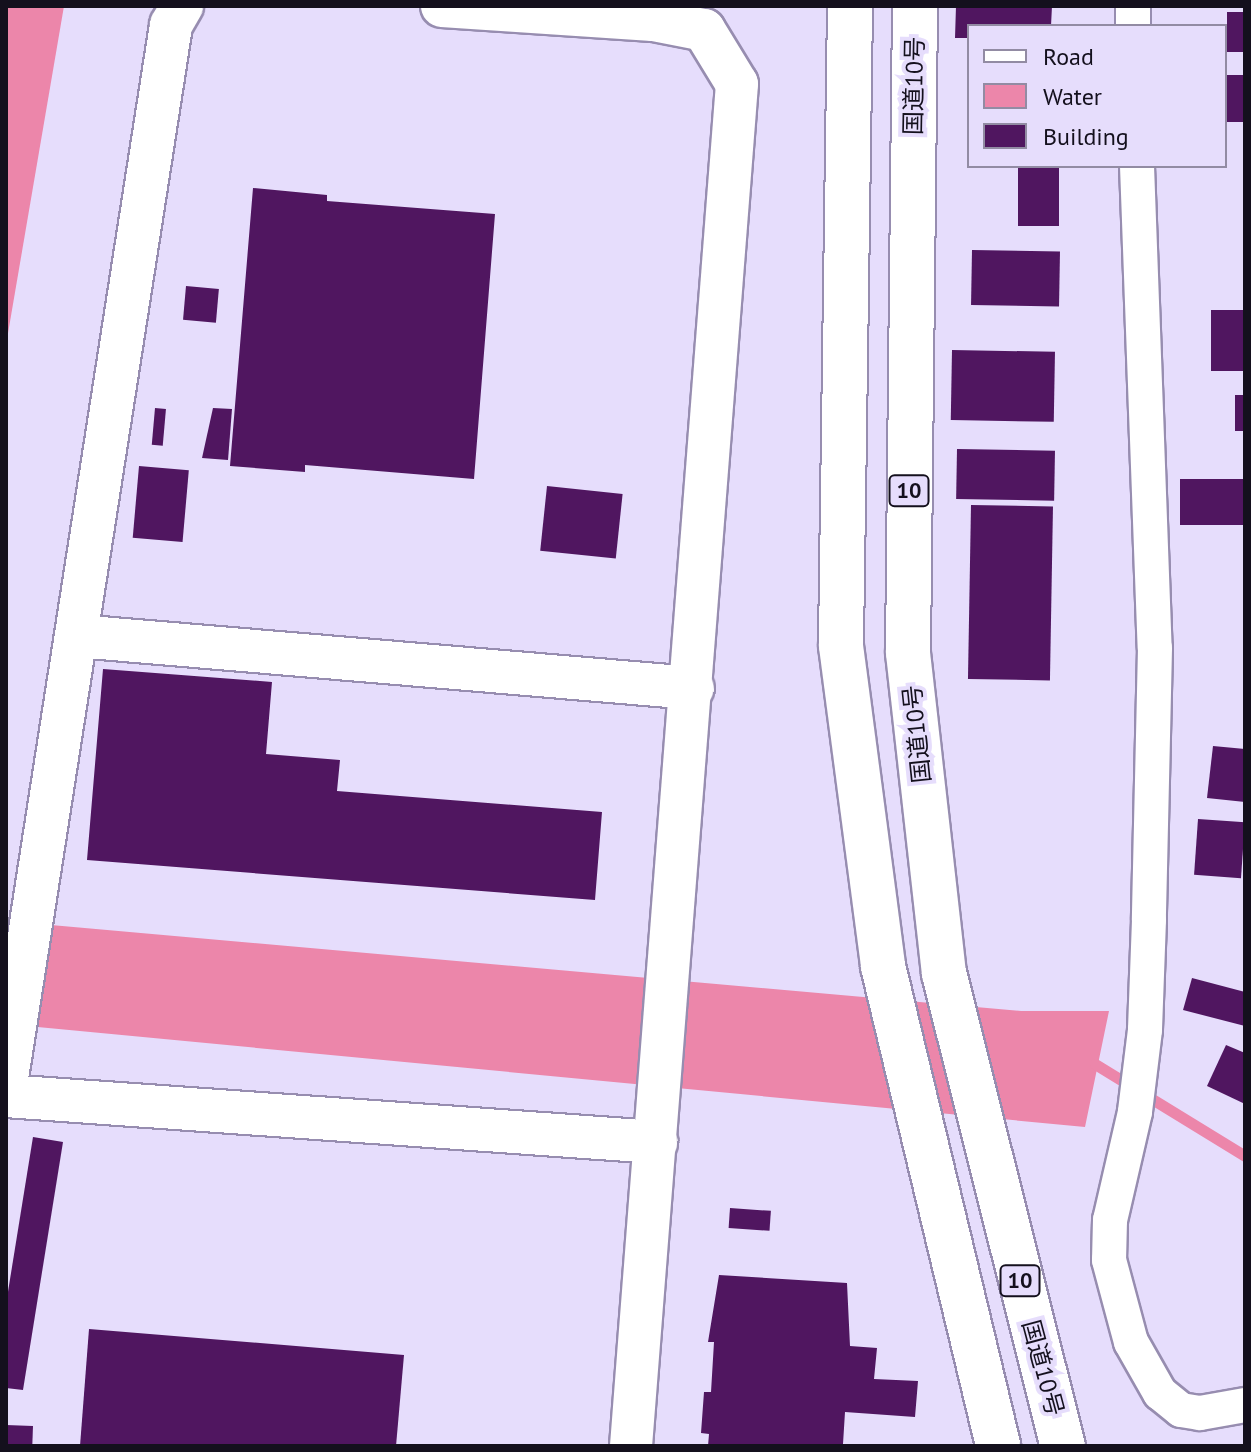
<!DOCTYPE html>
<meta charset="utf-8">
<style>
body{margin:0}
#map{position:relative;width:1251px;height:1452px;overflow:hidden;background:#e6ddfc;font-family:"PT Sans","Noto Sans JP",sans-serif}
div>[style]{position:absolute}
.water>*{inset:0;background:#ec86aa}
.stream>*{height:11px;margin:-5.5px;padding:0 5.5px;transform-origin:5.5px;border-radius:5.5px;background:#ec86aa}
.building>*{inset:0;background:#501660;transform-origin:0 0}
.roads{filter:drop-shadow(2px 0 #978db0) drop-shadow(-2px 0 #978db0) drop-shadow(0 2px #978db0) drop-shadow(0 -2px #978db0)}
.minor>*{height:34px;margin:-17px;padding:0 17px;transform-origin:17px;border-radius:17px;background:#fff}
.tertiary>*{height:42px;margin:-21px;padding:0 21px;transform-origin:21px;border-radius:21px;background:#fff}
.trunk>*{height:44px;margin:-22px;padding:0 22px;transform-origin:22px;border-radius:22px;background:#fff}
span{translate:-50% -50%;white-space:nowrap;text-align:center;line-height:1.15;-webkit-text-stroke:8px #e6ddfc;paint-order:stroke}
.shield-label span{padding:2px 6px;background:#e6ddfc;border:2px solid;border-radius:6px;-webkit-text-stroke-width:0}
.shield-label{font-size:22px;color:#14101d;font-weight:700}
.street-label{font-size:24px;color:#14101d}
.frame{position:absolute;inset:0;border:8px solid #14101d;pointer-events:none}
.legend{position:absolute;left:967px;top:24px;width:260px;height:144px;box-sizing:border-box;background:#e6ddfc;border:2px solid #928ba3;margin:0;padding:10px 14px;list-style:none;font-size:24px;color:#14101d}
.legend li{display:flex;align-items:center;gap:16px;height:40px}
.legend b{width:40px;border:2px solid #928ba3}
</style>
<div id="map">
<div class="water">
<div style="clip-path:polygon(6px 6px,64px 6px,6px 345px)"></div>
<div style="clip-path:polygon(6px 921px,1021px 1011px,1109px 1011px,1085px 1127px,6px 1024px)"></div>
</div>
<div class="stream">
<div style="left:1095px;top:1064px;width:176px;rotate:31.5deg"></div>
</div>
<div class="building">
<div style="clip-path:polygon(956px 6px,1052px 6px,1051px 26px,969px 26px,969px 38px,955px 38px)"></div>
<div style="left:1227px;top:12px;width:18px;height:40px"></div>
<div style="left:1225px;top:75px;width:20px;height:47px"></div>
<div style="left:1018px;top:166px;width:41px;height:60px"></div>
<div style="clip-path:polygon(253px 188px,327px 195px,327px 201px,495px 214px,474px 479px,305px 465px,305px 472px,230px 466px)"></div>
<div style="left:972px;top:250px;width:88px;height:55px;rotate:1deg"></div>
<div style="left:186px;top:286px;width:33px;height:34px;rotate:5deg"></div>
<div style="left:1211px;top:310px;width:34px;height:61px"></div>
<div style="left:952px;top:350px;width:103px;height:70px;rotate:1deg"></div>
<div style="left:1245px;top:395px;width:36px;height:10px;rotate:90deg"></div>
<div style="left:155px;top:408px;width:11px;height:37px;rotate:5deg"></div>
<div style="clip-path:polygon(213px 408px,232px 409px,228px 460px,202px 458px)"></div>
<div style="left:957px;top:449px;width:98px;height:50px;rotate:1deg"></div>
<div style="left:139px;top:466px;width:50px;height:72px;rotate:5deg"></div>
<div style="left:1180px;top:479px;width:65px;height:46px"></div>
<div style="left:547px;top:486px;width:76px;height:65px;rotate:6deg"></div>
<div style="left:971px;top:505px;width:82px;height:174px;rotate:1deg"></div>
<div style="clip-path:polygon(103px 669px,272px 682px,266px 754px,340px 760px,337px 791px,602px 812px,595px 900px,87px 860px)"></div>
<div style="clip-path:polygon(1213px 746px,1245px 749px,1245px 802px,1207px 798px)"></div>
<div style="left:1198px;top:819px;width:47px;height:56px;rotate:4deg"></div>
<div style="clip-path:polygon(1192px 978px,1245px 992px,1245px 1026px,1183px 1010px)"></div>
<div style="clip-path:polygon(1226px 1045px,1245px 1053px,1245px 1104px,1207px 1086px)"></div>
<div style="clip-path:polygon(33px 1137px,63px 1142px,23px 1390px,6px 1388px,6px 1304px)"></div>
<div style="left:730px;top:1208px;width:41px;height:20px;rotate:4deg"></div>
<div style="clip-path:polygon(719px 1275px,847px 1283px,850px 1346px,877px 1348px,874px 1379px,918px 1381px,915px 1417px,845px 1412px,843px 1444px,836px 1446px,708px 1446px,709px 1434px,701px 1433px,704px 1392px,711px 1392px,714px 1342px,708px 1342px)"></div>
<div style="clip-path:polygon(89px 1329px,404px 1355px,396px 1446px,80px 1446px)"></div>
<div style="left:6px;top:1425px;width:27px;height:21px;rotate:2deg"></div>
</div>
<div class="roads">
<div class="minor">
<div style="left:1133px;top:6px;width:20px;rotate:90deg"></div>
<div style="left:1137px;top:166px;width:482px;rotate:87.9deg"></div>
<div style="left:1155px;top:648px;width:272px;rotate:91.3deg"></div>
<div style="left:1149px;top:920px;width:110px;rotate:92.1deg"></div>
<div style="left:1145px;top:1030px;width:83px;rotate:97deg"></div>
<div style="left:1135px;top:1112px;width:111px;rotate:103deg"></div>
<div style="left:1110px;top:1220px;width:40px;rotate:91.4deg"></div>
<div style="left:1109px;top:1260px;width:85px;rotate:75deg"></div>
<div style="left:1131px;top:1342px;width:59px;rotate:60.4deg"></div>
<div style="left:1160px;top:1393px;width:27px;rotate:39deg"></div>
<div style="left:1181px;top:1410px;width:19px;rotate:9deg"></div>
<div style="left:1200px;top:1413px;width:46px;rotate:-10.1deg"></div>
</div>
<div class="tertiary">
<div style="left:442px;top:6px;width:211px;rotate:3.8deg"></div>
<div style="left:653px;top:20px;width:52px;rotate:11.1deg"></div>
<div style="left:704px;top:30px;width:63px;rotate:58.6deg"></div>
<div style="left:737px;top:84px;width:1366px;rotate:94.45deg"></div>
<div style="left:77px;top:636px;width:618px;rotate:4.83deg"></div>
<div style="left:6px;top:1084px;width:1072px;rotate:-81.14deg"></div>
<div style="left:171px;top:25px;width:22px;rotate:-60deg"></div>
<div style="left:6px;top:1096px;width:652px;rotate:4.05deg"></div>
</div>
<div class="trunk">
<div style="left:850px;top:6px;width:640px;rotate:90.81deg"></div>
<div style="left:841px;top:646px;width:323px;rotate:82.5deg"></div>
<div style="left:883px;top:966px;width:494px;rotate:76.5deg"></div>
<div style="left:915px;top:6px;width:647px;rotate:90.62deg"></div>
<div style="left:908px;top:653px;width:322px;rotate:83.6deg"></div>
<div style="left:944px;top:973px;width:488px;rotate:75.9deg"></div>
</div>
</div>
<div class="shield-label">
<span style="left:909px;top:491px">10</span>
<span style="left:1020px;top:1281px">10</span>
</div>
<div class="street-label">
<span style="left:914px;top:86px;rotate:-89deg">国道10号</span>
<span style="left:917px;top:734px;rotate:-96deg">国道10号</span>
<span style="left:1043px;top:1368px;rotate:75deg">国道10号</span>
</div>
<div class="frame"></div>
<ul class="legend">
<li><b style="height:10px;background:#fff"></b>Road</li>
<li><b style="height:22px;background:#ec86aa"></b>Water</li>
<li><b style="height:22px;background:#501660"></b>Building</li>
</ul>
</div>
